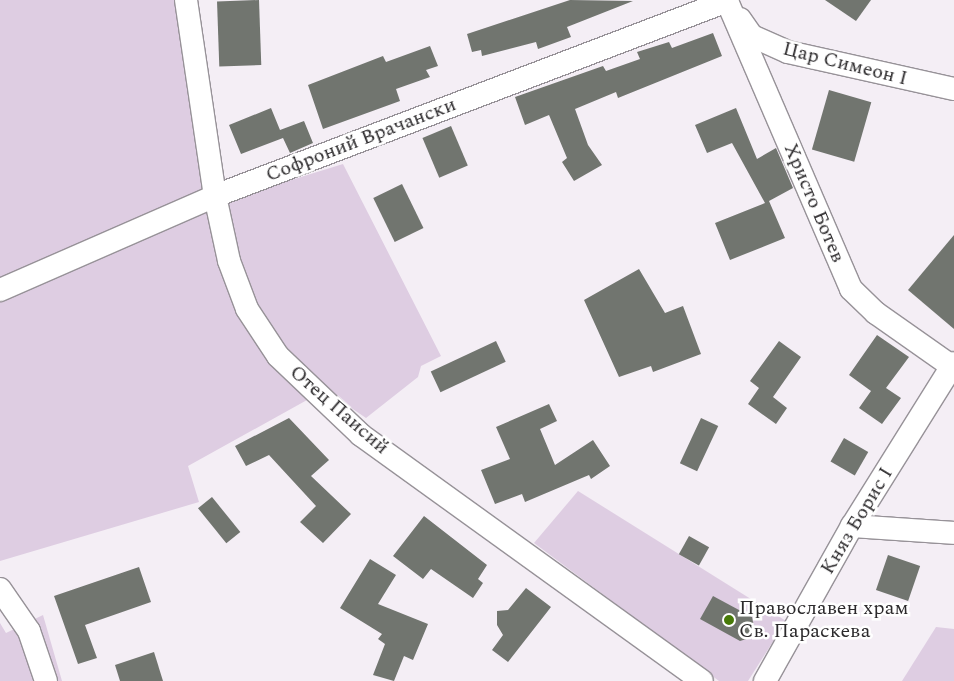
<!DOCTYPE html>
<meta charset="utf-8">
<style>
body{margin:0}
#map{position:relative;width:954px;height:681px;overflow:hidden;background:#f4eef5;font-family:Spectral,serif}
div>[style]{position:absolute}
.green>*{inset:0;background:#decde2}
.building>*{inset:0;background:#71756f;transform-origin:0 0}
.roads{filter:drop-shadow(1px 0 #979298) drop-shadow(-1px 0 #979298) drop-shadow(0 1px #979298) drop-shadow(0 -1px #979298)}
.street>*{height:22px;margin:-11px;padding:0 11px;transform-origin:11px;border-radius:11px;background:#fff}
.dots>*{width:14px;height:14px;translate:-50% -50%;box-sizing:border-box;border:2px solid #fff;border-radius:50%}
span{translate:-50% -50%;white-space:nowrap;text-align:center;line-height:1.15;-webkit-text-stroke:5px #fff;paint-order:stroke}
.street-label{font-size:20px;color:#2c2a2c}
.poi-label{font-size:20px;color:#2c2a2c}
.left{translate:0 -50%;text-align:left}
</style>
<div id="map">
<div class="green">
<div style="clip-path:polygon(0 0,198px 0,227px 200px,343px 164px,441px 356px,421px 366px,418px 377px,366px 418px,325px 390px,188px 466px,199px 502px,0 561px)"></div>
<div style="clip-path:polygon(578px 491px,786px 621px,748px 681px,719px 681px,534px 543px)"></div>
<div style="clip-path:polygon(43px 615px,62px 681px,0 681px,0 623px,6px 633px)"></div>
<div style="clip-path:polygon(936px 627px,954px 629px,954px 681px,902px 681px)"></div>
</div>
<div class="building">
<div style="left:259px;top:0;width:65px;height:42px;rotate:88deg"></div>
<div style="clip-path:polygon(570px 0,633px 1px,567px 27px,571px 37px,538px 49px,536px 42px,482px 56px,481px 50px,472px 52px,467px 34px)"></div>
<div style="clip-path:polygon(825px 0,871px 0,856px 21px)"></div>
<div style="clip-path:polygon(713px 33px,722px 56px,618px 98px,616px 92px,575px 109px,588px 145px,602px 165px,574px 181px,562px 162px,567px 158px,549px 115px,525px 125px,515px 97px,603px 66px,606px 71px,640px 59px,637px 52px,669px 42px,672px 48px)"></div>
<div style="clip-path:polygon(430px 46px,438px 66px,426px 70px,430px 77px,396px 89px,400px 101px,323px 129px,308px 85px,383px 56px,386px 62px)"></div>
<div style="left:829px;top:90px;width:44px;height:62px;rotate:16deg"></div>
<div style="clip-path:polygon(271px 108px,280px 130px,304px 121px,313px 143px,290px 153px,283px 138px,241px 154px,229px 125px)"></div>
<div style="clip-path:polygon(736px 108px,757px 159px,776px 148px,793px 188px,769px 201px,785px 238px,730px 260px,715px 223px,765px 203px,732px 143px,707px 153px,695px 125px)"></div>
<div style="left:451px;top:126px;width:43px;height:31px;rotate:67deg"></div>
<div style="left:402px;top:184px;width:49px;height:32px;rotate:64deg"></div>
<div style="clip-path:polygon(954px 235px,954px 329px,908px 290px)"></div>
<div style="clip-path:polygon(639px 269px,665px 313px,683px 306px,701px 354px,653px 372px,651px 366px,619px 377px,584px 300px)"></div>
<div style="clip-path:polygon(877px 335px,909px 357px,886px 388px,901px 398px,882px 424px,859px 408px,871px 391px,849px 375px)"></div>
<div style="left:496px;top:341px;width:23px;height:72px;rotate:65deg"></div>
<div style="clip-path:polygon(779px 341px,801px 357px,773px 397px,787px 408px,776px 424px,748px 404px,759px 388px,750px 381px)"></div>
<div style="clip-path:polygon(549px 404px,557px 421px,540px 429px,555px 465px,593px 440px,610px 466px,591px 479px,589px 475px,525px 502px,522px 494px,495px 504px,481px 470px,510px 459px,496px 427px)"></div>
<div style="clip-path:polygon(289px 418px,329px 460px,311px 476px,351px 514px,323px 543px,300px 522px,316px 506px,269px 455px,246px 466px,235px 446px)"></div>
<div style="left:701px;top:418px;width:19px;height:50px;rotate:25deg"></div>
<div style="left:844px;top:438px;width:28px;height:27px;rotate:30deg"></div>
<div style="left:212px;top:497px;width:45px;height:18px;rotate:51deg"></div>
<div style="clip-path:polygon(424px 516px,487px 565px,478px 579px,483px 583px,473px 598px,431px 569px,423px 579px,393px 556px)"></div>
<div style="left:689px;top:536px;width:23px;height:21px;rotate:29deg"></div>
<div style="left:888px;top:555px;width:34px;height:37px;rotate:19deg"></div>
<div style="clip-path:polygon(370px 559px,396px 575px,378px 604px,428px 624px,413px 660px,404px 656px,394px 681px,373px 675px,385px 644px,378px 639px,382px 634px,340px 608px)"></div>
<div style="clip-path:polygon(139px 567px,151px 602px,85px 625px,97px 658px,78px 664px,54px 596px)"></div>
<div style="clip-path:polygon(526px 588px,551px 607px,508px 662px,492px 650px,503px 635px,497px 625px,497px 611px,508px 610px)"></div>
<div style="clip-path:polygon(713px 596px,752px 617px,756px 636px,740px 641px,700px 619px)"></div>
<div style="clip-path:polygon(154px 652px,163px 681px,120px 681px,115px 665px)"></div>
</div>
<div class="roads">
<div class="street">
<div style="left:186px;top:0;width:198px;rotate:81.6deg"></div>
<div style="left:215px;top:196px;width:66px;rotate:77.8deg"></div>
<div style="left:229px;top:261px;width:51px;rotate:69.4deg"></div>
<div style="left:247px;top:309px;width:56px;rotate:56.6deg"></div>
<div style="left:278px;top:356px;width:115px;rotate:43.6deg"></div>
<div style="left:361px;top:435px;width:420px;rotate:35.8deg"></div>
<div style="left:740px;top:19px;width:21px;rotate:55deg"></div>
<div style="left:752px;top:36px;width:39px;rotate:24deg"></div>
<div style="left:788px;top:52px;width:170px;rotate:12.6deg"></div>
<div style="left:0;top:290px;width:235px;rotate:-23.6deg"></div>
<div style="left:215px;top:196px;width:548px;rotate:-20.85deg"></div>
<div style="left:727px;top:1px;width:314px;rotate:66.7deg"></div>
<div style="left:851px;top:289px;width:35px;rotate:44deg"></div>
<div style="left:876px;top:313px;width:92px;rotate:35.2deg"></div>
<div style="left:852px;top:526px;width:102px;rotate:3.9deg"></div>
<div style="left:0;top:589px;width:51px;rotate:55.4deg"></div>
<div style="left:29px;top:631px;width:53px;rotate:71.2deg"></div>
<div style="left:765px;top:681px;width:178px;rotate:-60.7deg"></div>
<div style="left:852px;top:526px;width:192px;rotate:-58deg"></div>
</div>
</div>
<div class="dots">
<div style="left:729px;top:620px;background:#477a08"></div>
</div>
<div class="street-label">
<span style="left:845px;top:64px;rotate:14deg">Цар Симеон I</span>
<span style="left:361px;top:140px;rotate:-21deg">Софроний Врачански</span>
<span style="left:814px;top:203px;rotate:67deg">Христо Ботев</span>
<span style="left:339px;top:410px;rotate:41deg">Отец Паисий</span>
<span style="left:857px;top:521px;rotate:-59deg">Княз Борис I</span>
</div>
<div class="poi-label">
<span class="left" style="left:739px;top:620px">Православен храм<br>Св. Параскева</span>
</div>
</div>
